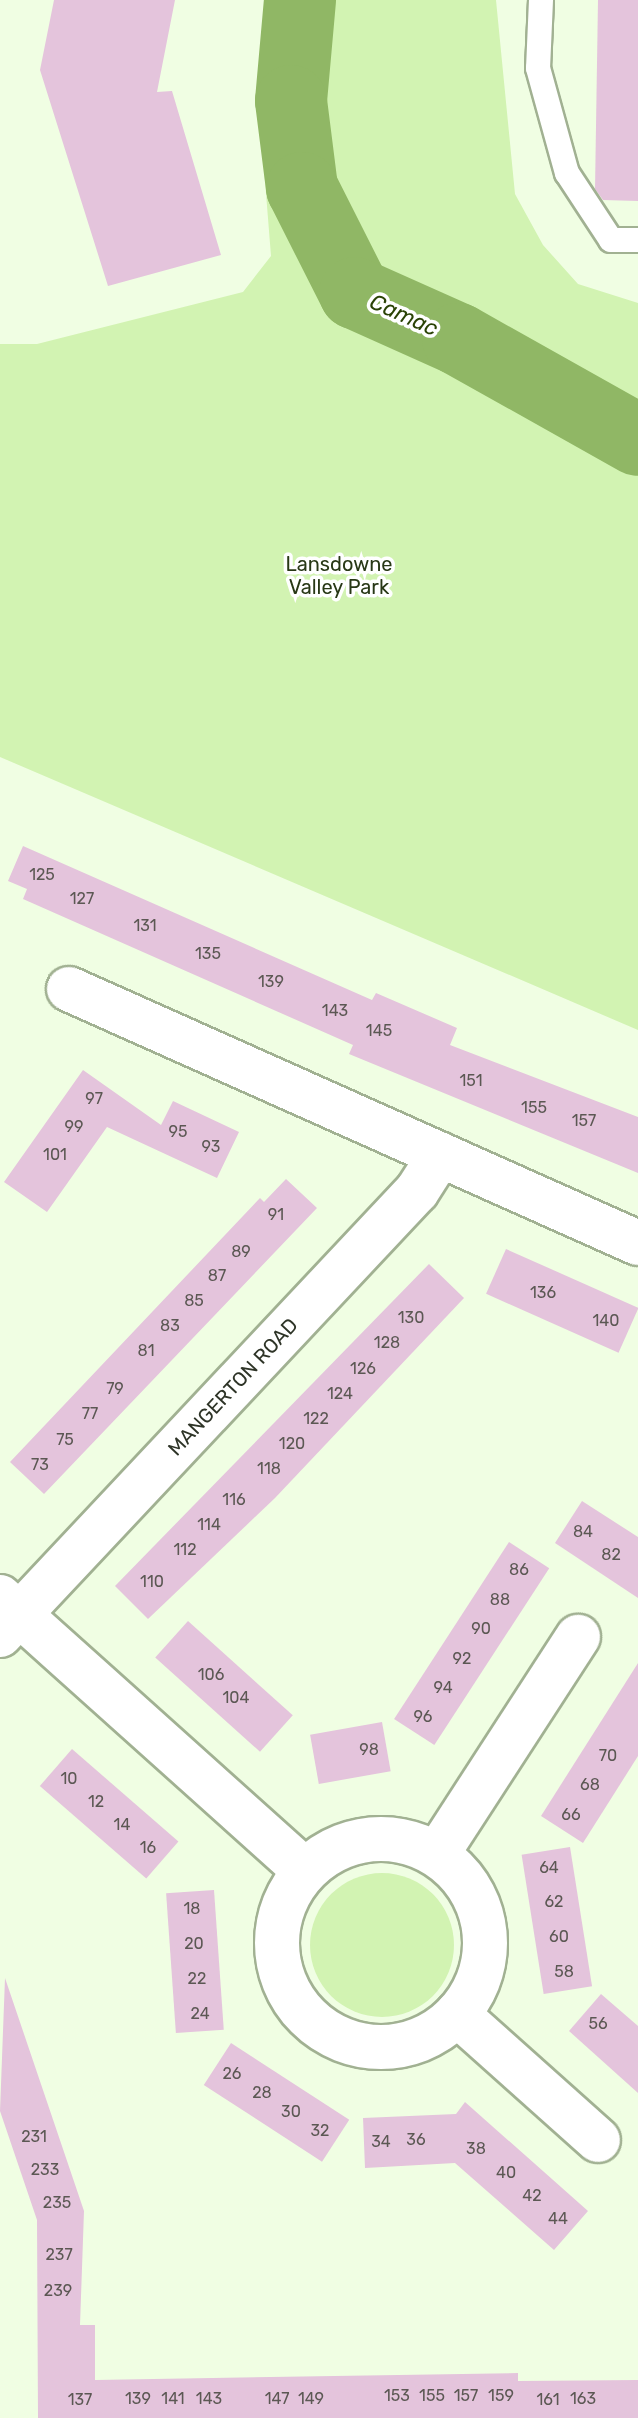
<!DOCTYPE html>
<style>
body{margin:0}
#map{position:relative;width:638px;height:2418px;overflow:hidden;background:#f0fee3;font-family:Rubik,sans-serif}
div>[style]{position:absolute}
.green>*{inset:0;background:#d2f3b2}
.round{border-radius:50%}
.river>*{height:72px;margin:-36px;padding:0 36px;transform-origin:36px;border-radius:36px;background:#90b765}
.building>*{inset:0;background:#e4c4dc;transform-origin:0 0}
.roads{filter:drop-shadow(2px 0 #a1b192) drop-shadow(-2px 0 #a1b192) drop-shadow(0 2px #a1b192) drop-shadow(0 -2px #a1b192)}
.service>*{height:24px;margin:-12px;padding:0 12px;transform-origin:12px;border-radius:12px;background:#fff}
.minor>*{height:44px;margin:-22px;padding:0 22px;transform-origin:22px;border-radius:22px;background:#fff}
.minor>.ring{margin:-22px;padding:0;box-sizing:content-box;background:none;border:44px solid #fff;border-radius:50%}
span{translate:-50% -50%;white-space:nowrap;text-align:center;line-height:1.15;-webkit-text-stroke:7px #fff;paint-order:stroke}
.number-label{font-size:16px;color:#5c5854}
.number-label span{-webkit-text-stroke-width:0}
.park-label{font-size:20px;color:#283816}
.street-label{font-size:20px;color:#2e3427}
.water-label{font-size:22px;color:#2a4305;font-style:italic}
</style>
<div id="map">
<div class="green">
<div style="clip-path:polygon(272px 0,496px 0,515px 194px,543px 245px,578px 284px,638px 303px,638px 1030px,0 757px,0 344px,37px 344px,243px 292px,271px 256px,258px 93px,275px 18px)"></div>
<div class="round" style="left:310px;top:1873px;width:144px;height:144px"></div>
</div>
<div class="river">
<div style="left:300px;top:0;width:101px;rotate:95.1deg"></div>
<div style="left:291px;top:101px;width:88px;rotate:82.8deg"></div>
<div style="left:302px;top:188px;width:118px;rotate:63.2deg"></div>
<div style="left:355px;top:293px;width:113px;rotate:24.1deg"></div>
<div style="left:458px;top:339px;width:206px;rotate:29.3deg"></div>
</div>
<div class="building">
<div style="clip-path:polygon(54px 0,175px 0,157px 92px,172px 91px,221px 255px,108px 286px,40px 70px)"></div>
<div style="clip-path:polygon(598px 0,638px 0,638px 201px,603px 200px,595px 189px)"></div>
<div style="clip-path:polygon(23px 846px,372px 1000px,376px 993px,457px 1028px,450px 1045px,638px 1117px,638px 1173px,349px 1054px,353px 1045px,23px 899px,27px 889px,8px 881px)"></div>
<div style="clip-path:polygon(83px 1070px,161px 1125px,173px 1101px,239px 1132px,217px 1178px,107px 1127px,47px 1212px,4px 1182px)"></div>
<div style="clip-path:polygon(286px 1179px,317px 1208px,44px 1494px,10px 1462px,260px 1198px,264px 1202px)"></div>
<div style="left:506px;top:1249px;width:145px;height:49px;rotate:24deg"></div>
<div style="clip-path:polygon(429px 1264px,464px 1298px,275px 1498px,148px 1619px,115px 1586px)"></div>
<div style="clip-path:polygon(582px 1501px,638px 1537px,638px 1598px,555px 1543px)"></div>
<div style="left:509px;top:1542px;width:48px;height:211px;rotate:33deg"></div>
<div style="left:188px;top:1621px;width:141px;height:49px;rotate:42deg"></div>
<div style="clip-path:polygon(638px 1663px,638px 1756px,583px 1843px,541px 1816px)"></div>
<div style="left:382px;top:1722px;width:50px;height:73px;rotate:80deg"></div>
<div style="left:72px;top:1749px;width:141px;height:49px;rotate:41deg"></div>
<div style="left:570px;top:1847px;width:141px;height:49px;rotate:81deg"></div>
<div style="left:214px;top:1890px;width:140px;height:48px;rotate:86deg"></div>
<div style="clip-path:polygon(5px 1978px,84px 2211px,80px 2325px,95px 2325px,95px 2380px,518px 2373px,518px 2381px,638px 2380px,638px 2418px,38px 2418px,37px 2220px,0 2111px)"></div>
<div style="clip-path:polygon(601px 1994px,638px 2026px,638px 2093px,569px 2031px)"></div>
<div style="left:231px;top:2043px;width:141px;height:50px;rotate:33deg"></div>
<div style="clip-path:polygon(465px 2102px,588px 2211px,554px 2250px,455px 2163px,365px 2168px,363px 2118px,456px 2114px)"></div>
</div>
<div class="roads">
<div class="service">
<div style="left:541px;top:0;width:68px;rotate:92.5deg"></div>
<div style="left:538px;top:68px;width:109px;rotate:74.6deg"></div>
<div style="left:567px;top:173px;width:80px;rotate:56.7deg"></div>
<div style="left:611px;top:240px;width:27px"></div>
</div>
<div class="minor">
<div style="left:69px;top:989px;width:623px;rotate:24.06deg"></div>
<div style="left:0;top:1597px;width:410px;rotate:41.9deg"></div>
<div style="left:0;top:1635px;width:609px;rotate:-46.8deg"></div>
<div style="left:417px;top:1191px;width:43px;rotate:-57.4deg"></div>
<div class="ring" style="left:277px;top:1839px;width:164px;height:164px"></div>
<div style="left:437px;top:1854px;width:259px;rotate:-57deg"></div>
<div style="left:457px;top:2014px;width:189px;rotate:41.8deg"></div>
</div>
</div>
<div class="number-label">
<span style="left:42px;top:875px">125</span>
<span style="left:82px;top:899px">127</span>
<span style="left:145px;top:926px">131</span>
<span style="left:208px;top:954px">135</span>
<span style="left:271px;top:982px">139</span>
<span style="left:335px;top:1011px">143</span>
<span style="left:379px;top:1031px">145</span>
<span style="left:471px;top:1081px">151</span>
<span style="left:94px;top:1099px">97</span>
<span style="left:534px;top:1108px">155</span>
<span style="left:584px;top:1121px">157</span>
<span style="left:74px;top:1127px">99</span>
<span style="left:178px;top:1132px">95</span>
<span style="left:211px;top:1147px">93</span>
<span style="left:55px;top:1155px">101</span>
<span style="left:276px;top:1215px">91</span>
<span style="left:241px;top:1252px">89</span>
<span style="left:217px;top:1276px">87</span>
<span style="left:543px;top:1293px">136</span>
<span style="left:194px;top:1301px">85</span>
<span style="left:411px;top:1318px">130</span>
<span style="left:606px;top:1321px">140</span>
<span style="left:170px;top:1326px">83</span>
<span style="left:387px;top:1343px">128</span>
<span style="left:146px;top:1351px">81</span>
<span style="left:363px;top:1369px">126</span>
<span style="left:115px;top:1389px">79</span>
<span style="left:340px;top:1394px">124</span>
<span style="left:90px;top:1414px">77</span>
<span style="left:316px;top:1419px">122</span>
<span style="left:65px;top:1440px">75</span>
<span style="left:292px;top:1444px">120</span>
<span style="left:40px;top:1465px">73</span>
<span style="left:269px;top:1469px">118</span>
<span style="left:234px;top:1500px">116</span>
<span style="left:209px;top:1525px">114</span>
<span style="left:583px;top:1532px">84</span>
<span style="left:185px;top:1550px">112</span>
<span style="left:611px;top:1555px">82</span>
<span style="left:519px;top:1570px">86</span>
<span style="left:152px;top:1582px">110</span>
<span style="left:500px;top:1600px">88</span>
<span style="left:481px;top:1629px">90</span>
<span style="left:462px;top:1659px">92</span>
<span style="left:211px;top:1675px">106</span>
<span style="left:443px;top:1688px">94</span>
<span style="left:236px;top:1698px">104</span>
<span style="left:423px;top:1717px">96</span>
<span style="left:369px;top:1750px">98</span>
<span style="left:608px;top:1756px">70</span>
<span style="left:69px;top:1779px">10</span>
<span style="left:590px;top:1785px">68</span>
<span style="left:96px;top:1802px">12</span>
<span style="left:571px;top:1815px">66</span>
<span style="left:122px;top:1825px">14</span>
<span style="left:148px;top:1848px">16</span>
<span style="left:549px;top:1868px">64</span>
<span style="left:554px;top:1902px">62</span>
<span style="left:192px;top:1909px">18</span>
<span style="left:559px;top:1937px">60</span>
<span style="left:194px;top:1944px">20</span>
<span style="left:564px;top:1972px">58</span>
<span style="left:197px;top:1979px">22</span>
<span style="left:200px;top:2014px">24</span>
<span style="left:598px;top:2024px">56</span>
<span style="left:232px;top:2074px">26</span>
<span style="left:262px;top:2093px">28</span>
<span style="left:291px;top:2112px">30</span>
<span style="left:320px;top:2131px">32</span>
<span style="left:34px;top:2137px">231</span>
<span style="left:416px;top:2140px">36</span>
<span style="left:381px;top:2142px">34</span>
<span style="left:476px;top:2149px">38</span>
<span style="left:45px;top:2170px">233</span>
<span style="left:506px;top:2173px">40</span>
<span style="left:532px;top:2196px">42</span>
<span style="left:57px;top:2203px">235</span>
<span style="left:558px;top:2219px">44</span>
<span style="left:59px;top:2255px">237</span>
<span style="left:58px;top:2291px">239</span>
<span style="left:397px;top:2396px">153</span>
<span style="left:432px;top:2396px">155</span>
<span style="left:466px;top:2396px">157</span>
<span style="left:501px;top:2396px">159</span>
<span style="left:138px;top:2399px">139</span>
<span style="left:173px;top:2399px">141</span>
<span style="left:209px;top:2399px">143</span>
<span style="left:277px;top:2399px">147</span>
<span style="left:311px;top:2399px">149</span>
<span style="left:583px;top:2399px">163</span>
<span style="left:80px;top:2400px">137</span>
<span style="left:548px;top:2400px">161</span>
</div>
<div class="park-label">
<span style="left:339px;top:576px">Lansdowne<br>Valley Park</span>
</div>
<div class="street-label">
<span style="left:233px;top:1387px;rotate:-47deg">MANGERTON ROAD</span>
</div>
<div class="water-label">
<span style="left:404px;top:315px;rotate:24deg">Camac</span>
</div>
</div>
